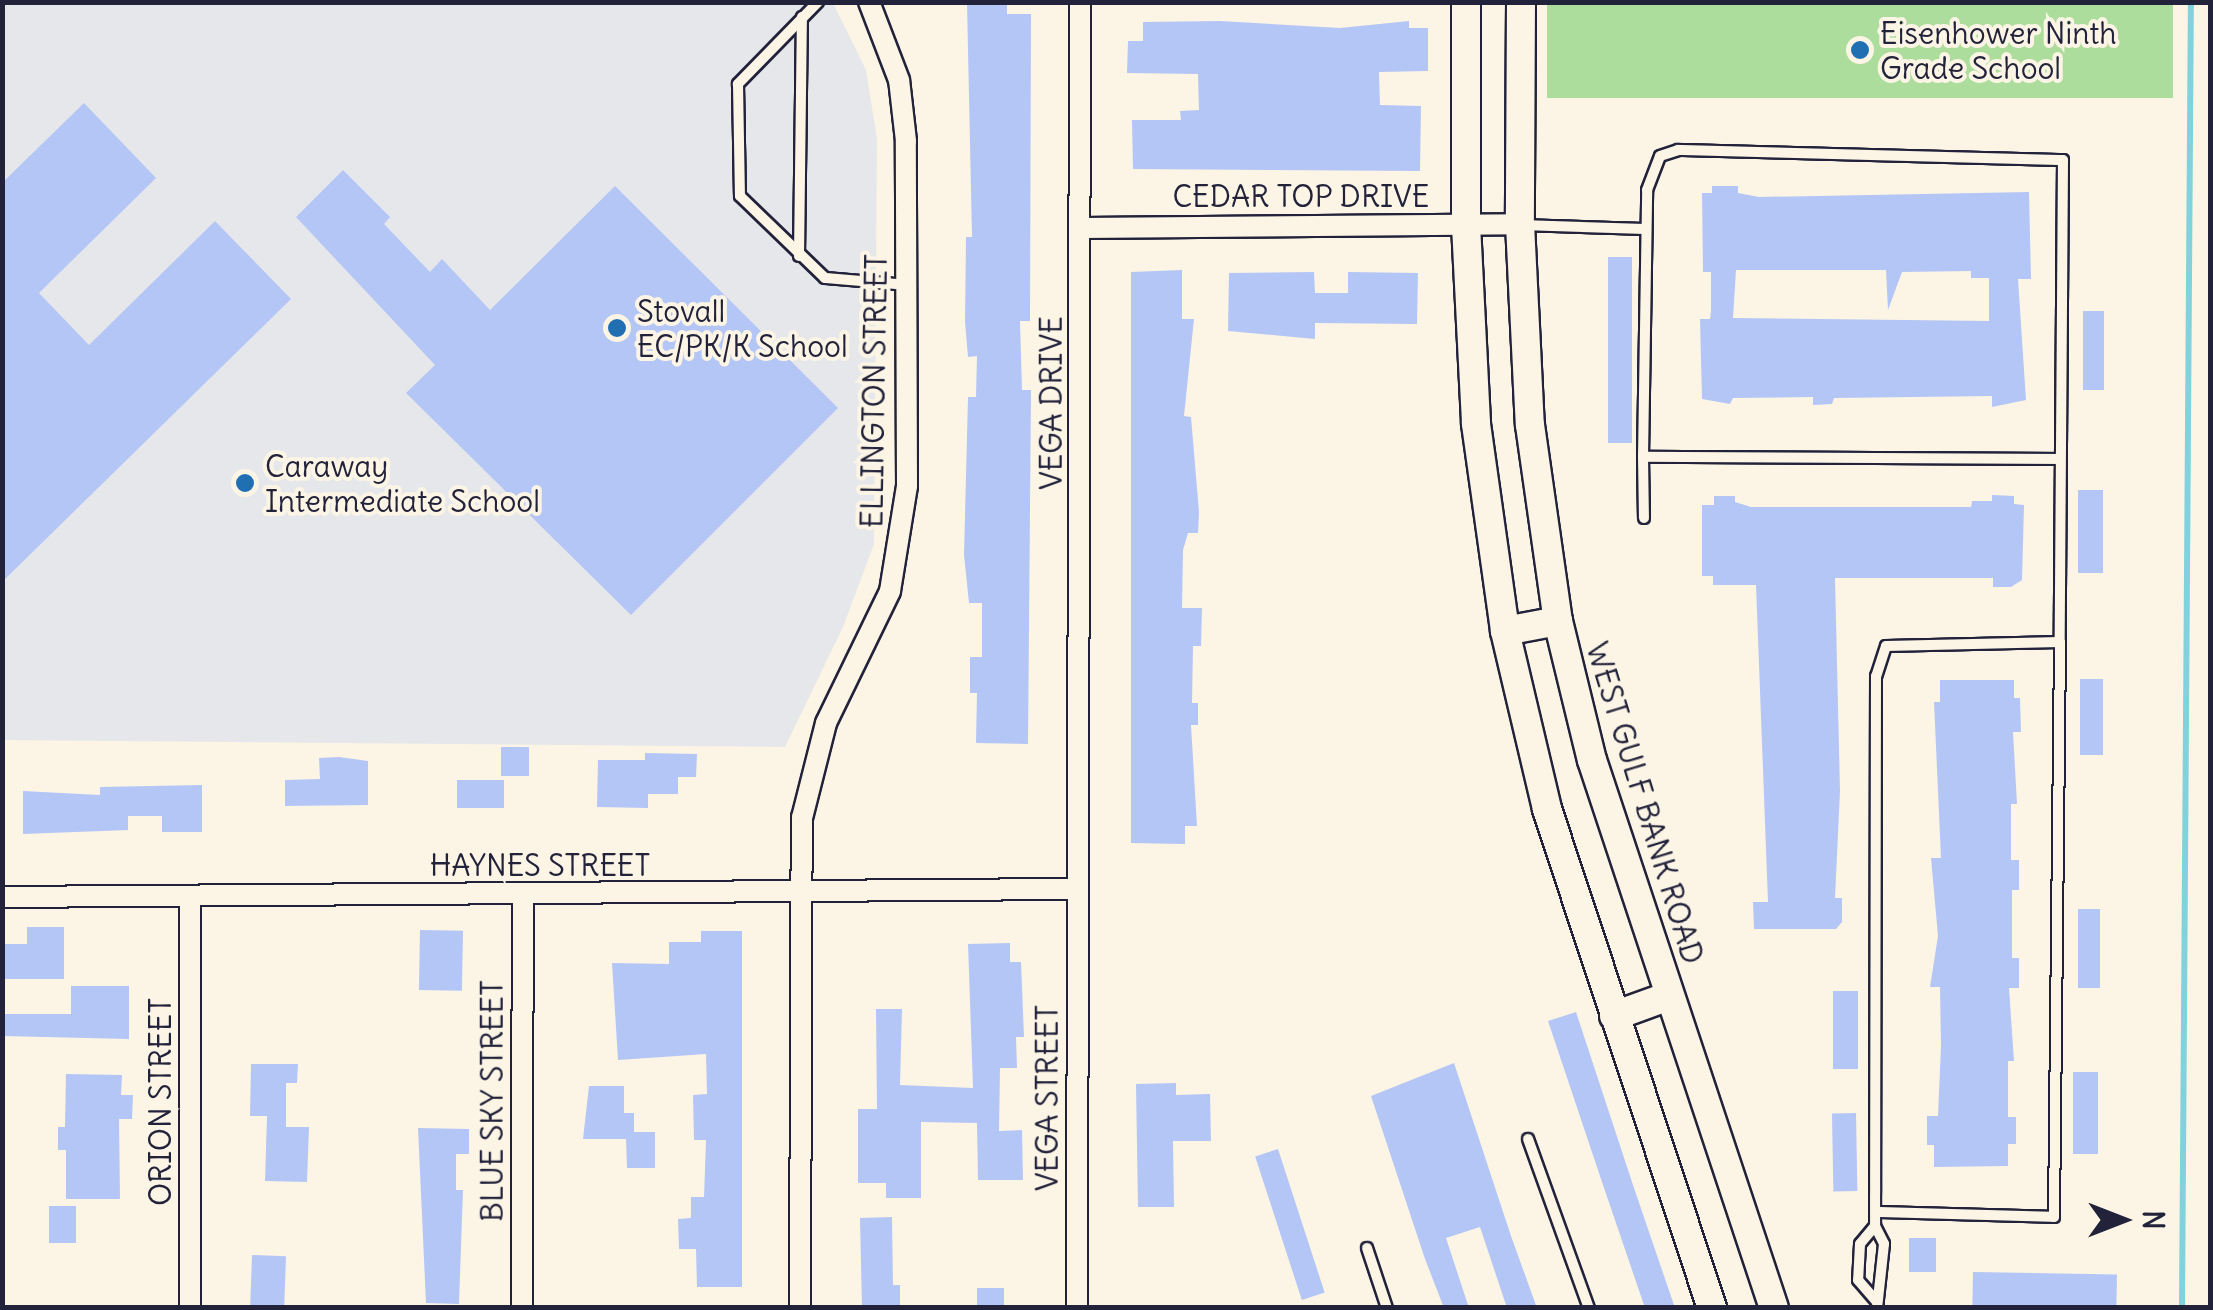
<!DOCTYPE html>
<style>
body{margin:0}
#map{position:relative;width:2213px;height:1310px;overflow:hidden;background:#fcf5e5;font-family:Delius,sans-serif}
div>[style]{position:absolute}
.built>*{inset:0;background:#e6e7ea}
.green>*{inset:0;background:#addd9d;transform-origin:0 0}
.stream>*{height:6px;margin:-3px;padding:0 3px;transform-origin:3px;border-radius:3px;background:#81d2dc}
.building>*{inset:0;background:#b4c6f6;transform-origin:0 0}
.roads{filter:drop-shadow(2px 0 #22223b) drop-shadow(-2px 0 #22223b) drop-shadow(0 2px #22223b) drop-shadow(0 -2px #22223b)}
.lane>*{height:10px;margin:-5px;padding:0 5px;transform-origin:5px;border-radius:5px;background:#fcf5e5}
.street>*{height:20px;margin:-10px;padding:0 10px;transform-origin:10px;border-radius:10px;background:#fcf5e5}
.secondary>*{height:28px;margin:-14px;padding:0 14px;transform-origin:14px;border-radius:14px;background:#fcf5e5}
.dots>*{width:28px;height:28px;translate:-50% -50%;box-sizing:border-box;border:5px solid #fcf5e5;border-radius:50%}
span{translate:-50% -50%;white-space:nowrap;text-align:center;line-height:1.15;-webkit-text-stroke:8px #fcf5e5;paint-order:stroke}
.poi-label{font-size:30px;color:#22223b}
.left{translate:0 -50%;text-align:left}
.street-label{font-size:30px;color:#22223b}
.frame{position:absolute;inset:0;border:5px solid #22223b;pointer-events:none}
.north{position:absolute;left:2073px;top:1170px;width:100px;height:100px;-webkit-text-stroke:8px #fcf5e5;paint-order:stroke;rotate:90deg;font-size:28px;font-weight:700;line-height:40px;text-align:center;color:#22223b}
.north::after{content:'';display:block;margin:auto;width:35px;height:45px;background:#22223b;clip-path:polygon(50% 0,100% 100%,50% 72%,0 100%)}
</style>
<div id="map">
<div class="built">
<div style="clip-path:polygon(3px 3px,833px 3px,866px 70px,877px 139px,874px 544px,843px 627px,785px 747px,3px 740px)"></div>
</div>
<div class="green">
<div style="left:1547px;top:3px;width:626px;height:95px"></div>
</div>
<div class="stream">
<div style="left:2182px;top:1308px;width:1306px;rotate:-89.61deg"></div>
</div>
<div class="building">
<div style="clip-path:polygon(967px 3px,1007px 3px,1007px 14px,1031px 14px,1030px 321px,1020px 321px,1022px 390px,1031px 390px,1028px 744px,976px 743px,977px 693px,970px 693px,970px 657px,982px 657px,982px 603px,969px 603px,964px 555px,968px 397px,976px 397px,977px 356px,968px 357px,965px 322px,966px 237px,972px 237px)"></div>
<div style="clip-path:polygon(1220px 21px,1340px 28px,1409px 21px,1409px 28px,1428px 28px,1428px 71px,1379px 72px,1380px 105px,1421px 106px,1420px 171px,1133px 169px,1132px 120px,1181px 120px,1180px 111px,1199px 110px,1198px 74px,1127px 73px,1128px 41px,1143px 41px,1143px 22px)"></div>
<div style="clip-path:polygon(84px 103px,156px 178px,39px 293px,89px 345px,215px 221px,291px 299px,2px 582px,2px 183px)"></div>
<div style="clip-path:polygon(343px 170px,390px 217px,384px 224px,430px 272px,442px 259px,490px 310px,615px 186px,838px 408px,631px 615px,406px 393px,435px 365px,296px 217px)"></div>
<div style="clip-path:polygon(evenodd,1712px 186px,1738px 186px,1738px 193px,1759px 197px,2029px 192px,2031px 279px,2018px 279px,2026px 400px,1992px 407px,1992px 396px,1834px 398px,1832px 404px,1813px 405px,1813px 397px,1733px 398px,1730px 404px,1702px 399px,1700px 319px,1710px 319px,1711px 310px,1711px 272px,1703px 272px,1702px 193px,1712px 193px,1712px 186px,1736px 270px,1886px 270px,1888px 310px,1902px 272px,1971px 271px,1971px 278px,1989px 278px,1989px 321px,1733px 318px,1736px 270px)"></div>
<div style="left:1608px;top:257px;width:24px;height:186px"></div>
<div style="clip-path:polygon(1182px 270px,1182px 319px,1194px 319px,1184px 416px,1191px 417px,1199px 512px,1198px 533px,1188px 533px,1183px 550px,1182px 608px,1202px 608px,1201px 646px,1193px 646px,1192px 703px,1198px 703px,1198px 725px,1191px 725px,1197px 826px,1185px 826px,1185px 844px,1131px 843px,1131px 272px)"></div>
<div style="clip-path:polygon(1314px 272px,1315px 293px,1348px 293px,1348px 272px,1418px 273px,1417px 324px,1315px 323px,1315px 339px,1228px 331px,1229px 273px)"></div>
<div style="left:2083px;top:311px;width:21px;height:79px"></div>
<div style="left:2078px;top:490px;width:25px;height:83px"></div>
<div style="clip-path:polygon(1992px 495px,2014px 496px,2014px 504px,2024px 505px,2022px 580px,2011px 587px,1993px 587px,1993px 578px,1835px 578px,1840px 791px,1835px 898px,1842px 898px,1842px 922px,1836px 929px,1754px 929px,1753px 902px,1768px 902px,1756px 585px,1713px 585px,1713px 576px,1702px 576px,1702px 505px,1714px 505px,1714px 496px,1735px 496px,1735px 502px,1751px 507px,1971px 507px,1972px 501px,1992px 501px)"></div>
<div style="left:2080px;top:679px;width:23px;height:76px"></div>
<div style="clip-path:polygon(1940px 680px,2014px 680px,2014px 698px,2020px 698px,2021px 732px,2013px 732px,2017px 804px,2011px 804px,2011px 860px,2019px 860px,2019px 890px,2012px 890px,2012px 958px,2019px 958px,2019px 988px,2009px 988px,2014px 1061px,2008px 1061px,2008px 1117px,2016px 1117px,2016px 1144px,2008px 1144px,2008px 1166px,1934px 1167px,1934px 1145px,1927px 1145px,1927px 1116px,1938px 1116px,1941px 1046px,1940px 987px,1930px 987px,1938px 936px,1931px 858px,1941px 858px,1934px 702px,1940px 702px)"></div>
<div style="left:501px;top:747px;width:28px;height:29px"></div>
<div style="clip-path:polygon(645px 753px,697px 754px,696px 777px,678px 777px,678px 794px,648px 794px,648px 808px,597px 807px,598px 760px,645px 760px)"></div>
<div style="clip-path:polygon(339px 757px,368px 761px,368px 805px,285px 806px,285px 780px,320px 779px,319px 758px)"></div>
<div style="left:457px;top:780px;width:47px;height:28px"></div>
<div style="clip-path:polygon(202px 785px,202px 832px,162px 832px,162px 816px,128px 816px,128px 830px,23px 834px,23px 791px,100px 795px,100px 787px)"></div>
<div style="left:2078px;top:909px;width:22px;height:79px"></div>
<div style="clip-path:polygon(27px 927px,64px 927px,64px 979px,2px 979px,2px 944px,27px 944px)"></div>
<div style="left:420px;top:930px;width:43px;height:60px;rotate:1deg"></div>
<div style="clip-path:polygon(701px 931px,742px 931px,742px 1287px,697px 1287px,696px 1249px,679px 1249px,678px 1219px,691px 1218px,691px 1197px,704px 1197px,706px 1140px,694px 1140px,693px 1095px,707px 1094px,706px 1054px,618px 1060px,612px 963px,669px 964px,669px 942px,701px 942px)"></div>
<div style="clip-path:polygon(1010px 943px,1010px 962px,1021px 962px,1024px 1037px,1016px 1037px,1017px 1068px,1000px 1068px,999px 1131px,1022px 1130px,1023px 1180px,978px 1180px,977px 1123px,921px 1122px,921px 1198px,886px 1198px,886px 1183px,858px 1183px,858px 1109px,877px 1109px,876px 1009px,902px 1009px,900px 1085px,973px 1088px,968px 944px)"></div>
<div style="clip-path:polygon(71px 986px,129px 986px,129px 1039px,2px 1036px,2px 1014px,71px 1014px)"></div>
<div style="left:1833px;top:991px;width:25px;height:78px"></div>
<div style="clip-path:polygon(1576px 1012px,1634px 1188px,1675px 1308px,1645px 1308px,1602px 1182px,1548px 1021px)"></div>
<div style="clip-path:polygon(1454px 1063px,1511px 1236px,1537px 1308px,1507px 1308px,1480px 1227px,1446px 1238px,1469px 1308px,1444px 1308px,1425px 1259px,1371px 1096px)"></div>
<div style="clip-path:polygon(251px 1064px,298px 1064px,297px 1083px,286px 1083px,286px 1127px,309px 1127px,307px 1182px,265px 1181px,267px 1116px,250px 1116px)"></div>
<div style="left:2073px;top:1072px;width:25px;height:82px"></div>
<div style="clip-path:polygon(66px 1074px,122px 1075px,121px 1095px,133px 1095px,132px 1119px,119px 1119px,120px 1199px,66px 1199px,66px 1150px,58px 1150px,58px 1127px,65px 1127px)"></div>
<div style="clip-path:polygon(1176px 1083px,1176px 1095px,1210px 1094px,1211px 1141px,1173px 1141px,1174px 1207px,1138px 1207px,1136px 1084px)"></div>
<div style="clip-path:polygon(589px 1086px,624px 1086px,624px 1113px,634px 1113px,634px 1132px,655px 1132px,655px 1168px,627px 1168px,626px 1139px,583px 1139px)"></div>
<div style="left:1856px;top:1113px;width:78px;height:24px;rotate:89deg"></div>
<div style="clip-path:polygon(418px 1128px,469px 1129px,469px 1154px,456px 1154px,456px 1190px,463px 1190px,459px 1304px,426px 1303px)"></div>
<div style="left:1278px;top:1149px;width:151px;height:24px;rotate:72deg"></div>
<div style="left:49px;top:1206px;width:27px;height:37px"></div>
<div style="clip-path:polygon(892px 1217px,893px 1285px,900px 1285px,900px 1308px,862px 1308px,860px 1218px)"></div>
<div style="left:1909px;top:1238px;width:27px;height:34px"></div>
<div style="left:252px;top:1255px;width:34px;height:51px;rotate:2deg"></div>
<div style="left:1973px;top:1272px;width:144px;height:36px;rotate:1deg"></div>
<div style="left:977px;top:1288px;width:27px;height:20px"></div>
</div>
<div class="roads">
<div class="lane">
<div style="left:818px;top:2px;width:115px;rotate:134.3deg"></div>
<div style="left:738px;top:84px;width:112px;rotate:89deg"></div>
<div style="left:740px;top:196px;width:118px;rotate:44deg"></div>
<div style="left:825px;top:278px;width:81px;rotate:4.9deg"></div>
<div style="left:1521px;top:225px;width:124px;rotate:1.8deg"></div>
<div style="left:799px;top:256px;width:239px;rotate:-89.3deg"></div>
<div style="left:1643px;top:457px;width:61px;rotate:89.1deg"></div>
<div style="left:2059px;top:459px;width:416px;rotate:-179.7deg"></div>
<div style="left:1643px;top:457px;width:267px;rotate:-89.1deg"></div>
<div style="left:1647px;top:190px;width:36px;rotate:-69deg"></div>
<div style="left:1660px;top:156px;width:19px;rotate:-18deg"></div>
<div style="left:1678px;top:150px;width:385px;rotate:1.5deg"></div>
<div style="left:2063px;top:160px;width:482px;rotate:90.4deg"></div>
<div style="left:1528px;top:1139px;width:180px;rotate:70.2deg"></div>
<div style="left:1876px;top:1212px;width:178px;rotate:1.6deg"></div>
<div style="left:2054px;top:1217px;width:575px;rotate:-89.4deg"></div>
<div style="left:2060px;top:642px;width:174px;rotate:178.7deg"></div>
<div style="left:1886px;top:646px;width:32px;rotate:108deg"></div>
<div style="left:1876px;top:676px;width:550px;rotate:90.1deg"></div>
<div style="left:1875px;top:1226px;width:20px;rotate:63deg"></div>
<div style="left:1884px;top:1244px;width:64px;rotate:96.2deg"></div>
<div style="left:1875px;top:1226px;width:23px;rotate:130deg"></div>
<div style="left:1860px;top:1244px;width:36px;rotate:93deg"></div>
<div style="left:1858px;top:1280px;width:29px;rotate:49deg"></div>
<div style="left:1367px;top:1248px;width:63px;rotate:71.6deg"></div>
</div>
<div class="street">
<div style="left:1082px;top:228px;width:438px;rotate:-0.5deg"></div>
<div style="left:2px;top:897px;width:1075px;rotate:-0.43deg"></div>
<div style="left:190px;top:1308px;width:412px;rotate:-90deg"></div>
<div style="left:522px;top:1308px;width:413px;rotate:-89.9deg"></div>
<div style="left:800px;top:1308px;width:490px;rotate:-89.8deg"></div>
<div style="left:802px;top:818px;width:98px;rotate:-75.8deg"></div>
<div style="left:826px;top:723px;width:147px;rotate:-64.1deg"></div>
<div style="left:890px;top:591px;width:106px;rotate:-80.8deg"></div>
<div style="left:907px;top:486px;width:345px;rotate:-90.2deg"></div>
<div style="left:906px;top:141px;width:61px;rotate:-96.5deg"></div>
<div style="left:899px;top:80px;width:84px;rotate:-111deg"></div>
<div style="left:1077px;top:1308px;width:1306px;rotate:-89.87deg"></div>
</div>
<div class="secondary">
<div style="left:1466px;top:2px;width:223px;rotate:90deg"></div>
<div style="left:1466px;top:225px;width:199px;rotate:87.1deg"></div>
<div style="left:1476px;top:424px;width:209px;rotate:82deg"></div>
<div style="left:1505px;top:631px;width:183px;rotate:76.7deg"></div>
<div style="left:1547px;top:809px;width:526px;rotate:71.7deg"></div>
<div style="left:1521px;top:2px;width:222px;rotate:90.3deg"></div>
<div style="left:1520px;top:224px;width:201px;rotate:87.2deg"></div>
<div style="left:1530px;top:425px;width:198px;rotate:81.9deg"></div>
<div style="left:1558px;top:621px;width:143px;rotate:76.3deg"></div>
<div style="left:1592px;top:760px;width:577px;rotate:71.63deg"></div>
<div style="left:1505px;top:631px;width:54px;rotate:-10.7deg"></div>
<div style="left:1614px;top:1016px;width:59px;rotate:-20deg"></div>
</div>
</div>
<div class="dots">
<div style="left:1860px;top:50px;background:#1f6fb2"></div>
<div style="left:617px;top:328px;background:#1f6fb2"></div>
<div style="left:245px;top:483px;background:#1f6fb2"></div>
</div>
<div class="poi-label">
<span class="left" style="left:1880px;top:50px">Eisenhower Ninth<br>Grade School</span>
<span class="left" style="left:637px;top:328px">Stovall<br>EC/PK/K School</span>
<span class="left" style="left:265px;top:483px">Caraway<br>Intermediate School</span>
</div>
<div class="street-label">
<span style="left:1301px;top:196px">CEDAR TOP DRIVE</span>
<span style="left:874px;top:391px;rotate:-89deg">ELLINGTON STREET</span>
<span style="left:1051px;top:403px;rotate:-90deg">VEGA DRIVE</span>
<span style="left:1645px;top:803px;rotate:73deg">WEST GULF BANK ROAD</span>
<span style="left:540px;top:865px">HAYNES STREET</span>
<span style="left:1047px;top:1098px;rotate:-90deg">VEGA STREET</span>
<span style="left:492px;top:1101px;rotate:-90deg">BLUE SKY STREET</span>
<span style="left:160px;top:1102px;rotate:-90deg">ORION STREET</span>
</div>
<div class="frame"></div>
<div class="north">N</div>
</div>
